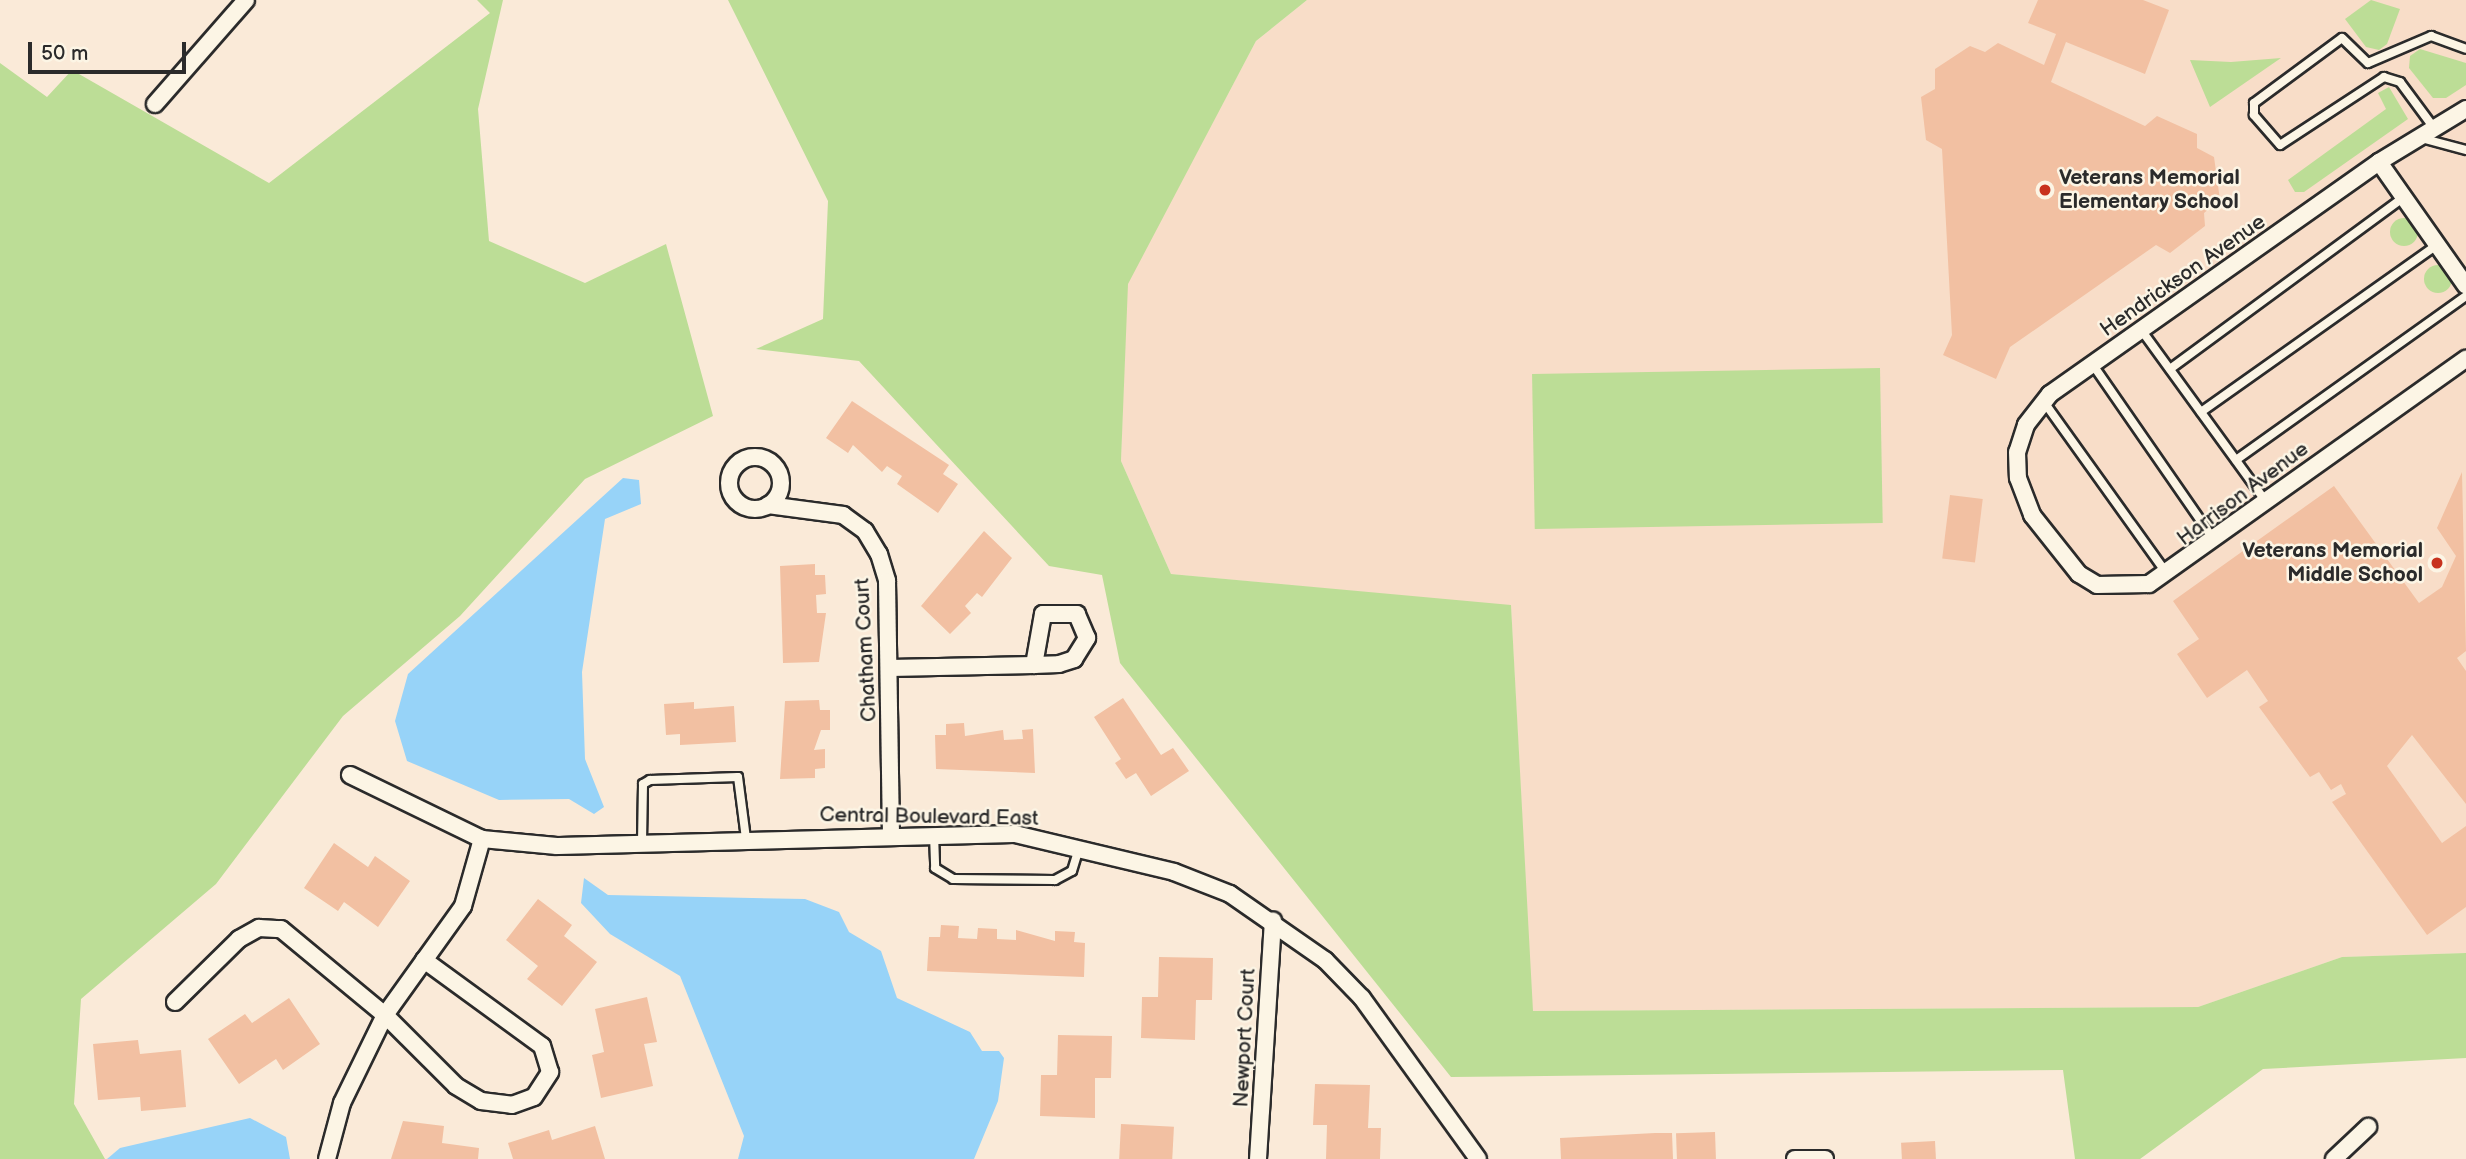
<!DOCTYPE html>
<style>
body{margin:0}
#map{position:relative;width:2466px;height:1159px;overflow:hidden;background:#faead8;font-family:"Balsamiq Sans",sans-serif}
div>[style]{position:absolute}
.built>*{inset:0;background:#f8ddc8}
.green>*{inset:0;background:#bcdd96;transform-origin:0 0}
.round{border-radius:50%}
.water>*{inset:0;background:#97d3f8}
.building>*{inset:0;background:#f2c0a2;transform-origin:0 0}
.roads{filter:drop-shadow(2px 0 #2b2b2b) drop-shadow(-2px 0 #2b2b2b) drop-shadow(0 2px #2b2b2b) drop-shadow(0 -2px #2b2b2b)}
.service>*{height:8px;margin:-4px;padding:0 4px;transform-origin:4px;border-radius:4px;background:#fcf5e5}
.minor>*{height:16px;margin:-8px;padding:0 8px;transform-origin:8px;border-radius:8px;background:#fcf5e5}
.minor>.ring{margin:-8px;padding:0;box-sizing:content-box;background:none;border:16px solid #fcf5e5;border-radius:50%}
.dots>*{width:19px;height:19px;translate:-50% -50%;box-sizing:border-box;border:4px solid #fcf5e5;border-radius:50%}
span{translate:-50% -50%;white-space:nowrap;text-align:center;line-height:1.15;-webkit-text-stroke:5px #fcf5e5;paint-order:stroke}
.poi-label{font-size:21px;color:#2b2b2b;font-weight:700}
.left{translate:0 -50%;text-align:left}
.right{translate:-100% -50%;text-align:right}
.street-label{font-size:21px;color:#2b2b2b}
.scale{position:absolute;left:28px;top:42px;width:158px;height:32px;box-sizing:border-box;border:4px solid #2b2b2b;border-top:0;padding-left:9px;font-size:21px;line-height:24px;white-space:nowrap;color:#2b2b2b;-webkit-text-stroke:5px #fcf5e5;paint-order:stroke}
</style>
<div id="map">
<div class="built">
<div style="clip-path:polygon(1307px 0,2466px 0,2466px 953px,2342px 957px,2198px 1007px,1532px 1011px,1511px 606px,1171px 574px,1121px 461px,1127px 284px,1256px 41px)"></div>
</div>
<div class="green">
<div style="clip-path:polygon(477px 0,503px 0,478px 109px,489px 241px,585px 283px,666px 244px,713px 416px,585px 479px,460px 616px,343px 716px,216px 884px,81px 999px,74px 1104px,105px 1159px,0 1159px,0 63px,47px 97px,72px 70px,269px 183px,490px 13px)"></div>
<div style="clip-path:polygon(728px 0,1307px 0,1256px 41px,1128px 284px,1121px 461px,1171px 574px,1511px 605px,1533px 1011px,2198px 1007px,2342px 957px,2466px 953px,2466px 1058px,2263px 1069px,2140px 1159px,2075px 1159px,2063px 1070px,1451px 1077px,1120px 663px,1102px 575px,1049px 566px,859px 361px,756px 349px,823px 319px,828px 201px)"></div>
<div style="clip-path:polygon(2371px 0,2400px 9px,2387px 44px,2379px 50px,2366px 47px,2345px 19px)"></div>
<div style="clip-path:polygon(2420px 49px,2466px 63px,2466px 85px,2446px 98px,2433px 98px,2409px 68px,2410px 56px)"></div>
<div style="clip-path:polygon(2281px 58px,2210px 107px,2190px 60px,2231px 62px)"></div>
<div style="clip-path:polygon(2389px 87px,2408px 119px,2304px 192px,2295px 192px,2288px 180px,2386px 109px,2378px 93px)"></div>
<div class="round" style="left:2390px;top:218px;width:28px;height:28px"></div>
<div class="round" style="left:2424px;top:265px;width:28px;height:28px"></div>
<div style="left:1880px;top:368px;width:155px;height:348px;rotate:89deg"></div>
</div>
<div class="water">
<div style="clip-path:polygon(623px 478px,639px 480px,641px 504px,605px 519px,582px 672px,585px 759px,604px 807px,594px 814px,569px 799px,499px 800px,407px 761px,395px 721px,408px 674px)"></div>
<div style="clip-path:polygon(584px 878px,608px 895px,805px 899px,839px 912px,849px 932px,881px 951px,897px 998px,970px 1032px,982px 1051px,999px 1051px,1004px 1058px,998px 1101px,974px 1159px,738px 1159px,744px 1136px,680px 976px,610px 934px,581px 903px)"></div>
<div style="clip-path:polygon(250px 1118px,286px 1137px,290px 1159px,107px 1159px,120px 1148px)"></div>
</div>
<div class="building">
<div style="clip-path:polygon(2038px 0,2143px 0,2169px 10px,2145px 74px,2066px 42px,2051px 82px,2145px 126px,2157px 116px,2197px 134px,2197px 148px,2214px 157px,2220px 200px,2204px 213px,2205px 226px,2170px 253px,2156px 245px,2010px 347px,1996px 379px,1943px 355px,1952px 335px,1942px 149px,1926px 140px,1921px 97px,1935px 89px,1935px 69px,1970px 46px,1985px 52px,1998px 43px,2044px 65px,2056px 34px,2028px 23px)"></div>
<div style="clip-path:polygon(852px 401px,949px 465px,943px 474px,958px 484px,938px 513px,897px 484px,902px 476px,887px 466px,882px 472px,853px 445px,848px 453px,826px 438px)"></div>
<div style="clip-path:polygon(2462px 472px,2466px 651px,2457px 658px,2466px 671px,2466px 804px,2412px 735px,2387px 766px,2442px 843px,2466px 826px,2466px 907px,2427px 935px,2332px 802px,2346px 794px,2341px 784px,2331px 790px,2319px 772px,2310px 777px,2259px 707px,2268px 701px,2247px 670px,2207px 698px,2177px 654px,2199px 639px,2173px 601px,2334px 486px,2419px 603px,2442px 587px,2456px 556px,2437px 528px)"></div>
<div style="left:1950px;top:495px;width:33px;height:64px;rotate:7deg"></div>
<div style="clip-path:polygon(984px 531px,1012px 558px,982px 597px,977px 593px,965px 606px,971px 613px,950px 634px,921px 606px)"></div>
<div style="clip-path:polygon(815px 564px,815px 575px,825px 575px,826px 594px,816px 595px,817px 613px,826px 613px,819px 662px,783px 663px,780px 566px)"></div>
<div style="clip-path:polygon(1123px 698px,1161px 755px,1173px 748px,1189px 771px,1151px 796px,1136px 773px,1126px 779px,1115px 763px,1121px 759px,1094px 717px)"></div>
<div style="clip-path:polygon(819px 700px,820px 710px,830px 710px,830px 730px,821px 730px,814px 750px,825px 749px,825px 768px,815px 769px,815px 778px,780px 779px,785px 701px)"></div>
<div style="clip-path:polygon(694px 702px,694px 709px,734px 706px,736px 742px,680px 745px,680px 734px,666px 735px,664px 704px)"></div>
<div style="clip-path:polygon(964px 723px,965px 736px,1003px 730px,1004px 740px,1023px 739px,1022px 730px,1033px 729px,1035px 773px,936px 769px,935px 735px,946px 735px,946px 724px)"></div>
<div style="clip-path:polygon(334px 843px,368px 867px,375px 856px,410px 881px,378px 927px,344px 902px,338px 911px,304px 888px)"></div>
<div style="clip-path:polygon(538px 899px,572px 925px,564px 936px,597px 962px,562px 1006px,527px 979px,538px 966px,506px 940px)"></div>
<div style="clip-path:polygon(941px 925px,959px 926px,958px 938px,977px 939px,978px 928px,997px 929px,997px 939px,1016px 940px,1016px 930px,1055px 941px,1055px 931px,1075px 932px,1074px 942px,1085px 943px,1084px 977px,927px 971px,929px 937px,940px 937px)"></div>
<div style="clip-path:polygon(1159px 957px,1213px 958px,1212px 1000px,1196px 1000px,1195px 1040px,1141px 1038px,1142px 997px,1158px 997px)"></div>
<div style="clip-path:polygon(647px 997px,657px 1042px,644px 1044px,653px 1086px,601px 1098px,592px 1055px,604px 1052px,595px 1009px)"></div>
<div style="clip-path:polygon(289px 998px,320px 1044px,283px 1070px,276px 1059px,239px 1084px,208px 1039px,245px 1014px,252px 1023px)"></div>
<div style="clip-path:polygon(1058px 1035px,1112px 1036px,1111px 1078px,1095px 1078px,1095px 1118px,1040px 1116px,1041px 1075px,1057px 1075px)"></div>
<div style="clip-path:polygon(138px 1040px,140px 1054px,181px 1050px,186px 1107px,141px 1111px,140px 1097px,98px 1100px,93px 1044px)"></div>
<div style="clip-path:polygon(1315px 1084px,1370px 1085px,1368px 1128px,1381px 1128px,1380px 1159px,1326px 1159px,1327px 1125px,1313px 1125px)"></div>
<div style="clip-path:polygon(403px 1121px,444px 1126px,442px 1143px,479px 1148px,478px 1159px,391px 1159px)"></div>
<div style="left:1121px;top:1124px;width:53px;height:35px;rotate:3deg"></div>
<div style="clip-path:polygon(595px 1126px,605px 1159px,513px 1159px,508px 1143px,549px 1130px,552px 1140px)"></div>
<div style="left:1715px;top:1132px;width:27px;height:39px;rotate:88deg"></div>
<div style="clip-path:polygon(1655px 1133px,1672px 1133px,1673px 1159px,1561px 1159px,1560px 1138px)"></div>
<div style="left:1935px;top:1141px;width:18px;height:34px;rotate:87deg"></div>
</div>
<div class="roads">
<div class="service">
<div style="left:2434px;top:128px;width:57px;rotate:-126.5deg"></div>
<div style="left:2400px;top:82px;width:17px;rotate:-163deg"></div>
<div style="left:2384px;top:77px;width:124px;rotate:146.8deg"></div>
<div style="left:2280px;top:145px;width:40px;rotate:-131deg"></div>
<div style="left:2254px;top:115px;width:12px;rotate:-90deg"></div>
<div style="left:2254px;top:103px;width:109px;rotate:-36.5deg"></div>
<div style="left:2342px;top:38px;width:36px;rotate:44deg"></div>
<div style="left:2368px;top:63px;width:69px;rotate:-23.2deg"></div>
<div style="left:2431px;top:36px;width:37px;rotate:20deg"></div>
<div style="left:2421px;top:138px;width:47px;rotate:14.9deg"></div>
<div style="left:2142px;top:331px;width:213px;rotate:54deg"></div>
<div style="left:2093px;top:365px;width:214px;rotate:55.3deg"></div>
<div style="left:2170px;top:369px;width:290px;rotate:-36.3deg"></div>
<div style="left:2044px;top:402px;width:211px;rotate:54.4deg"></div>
<div style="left:2201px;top:412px;width:289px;rotate:-35.3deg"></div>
<div style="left:2236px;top:460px;width:282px;rotate:-35.5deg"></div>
<div style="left:934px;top:834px;width:34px;rotate:88deg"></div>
<div style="left:935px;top:868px;width:21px;rotate:31deg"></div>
<div style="left:953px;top:879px;width:102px;rotate:0.6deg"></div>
<div style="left:1055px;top:880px;width:19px;rotate:-28deg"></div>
<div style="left:1072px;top:871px;width:24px;rotate:-73deg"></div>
<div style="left:642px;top:842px;width:58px;rotate:-89deg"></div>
<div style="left:643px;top:784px;width:8px;rotate:-30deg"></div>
<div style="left:650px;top:780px;width:88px;rotate:-2deg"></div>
<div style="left:738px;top:777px;width:63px;rotate:82.6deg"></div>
</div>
<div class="minor">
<div style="left:155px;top:104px;width:138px;rotate:-48.8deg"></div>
<div style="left:2466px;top:109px;width:102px;rotate:148.7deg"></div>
<div style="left:2379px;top:162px;width:403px;rotate:144.8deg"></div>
<div style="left:2050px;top:394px;width:39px;rotate:128deg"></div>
<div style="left:2026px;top:425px;width:28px;rotate:108deg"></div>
<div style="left:2017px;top:452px;width:26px;rotate:88deg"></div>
<div style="left:2018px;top:478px;width:40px;rotate:69deg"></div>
<div style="left:2032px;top:515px;width:75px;rotate:51.5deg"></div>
<div style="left:2079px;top:574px;width:21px;rotate:31deg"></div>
<div style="left:2097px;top:585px;width:52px;rotate:-1.1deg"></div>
<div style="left:2149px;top:584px;width:389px;rotate:-35.4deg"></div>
<div style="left:2379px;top:162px;width:151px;rotate:54.9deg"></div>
<div class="ring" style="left:729px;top:457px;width:36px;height:36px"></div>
<div style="left:768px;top:505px;width:76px;rotate:7.6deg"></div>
<div style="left:843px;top:515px;width:27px;rotate:36deg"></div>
<div style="left:865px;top:531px;width:27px;rotate:59deg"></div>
<div style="left:879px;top:554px;width:28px;rotate:73deg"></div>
<div style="left:887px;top:581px;width:252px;rotate:89.1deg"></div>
<div style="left:890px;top:668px;width:144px;rotate:-1.2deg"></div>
<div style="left:1034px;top:665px;width:25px;rotate:-2deg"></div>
<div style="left:1059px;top:664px;width:16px;rotate:-18deg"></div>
<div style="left:1074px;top:659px;width:25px;rotate:-58deg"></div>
<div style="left:1087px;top:638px;width:26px;rotate:-113deg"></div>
<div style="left:1077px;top:614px;width:34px;rotate:180deg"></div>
<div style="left:1043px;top:614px;width:52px;rotate:100deg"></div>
<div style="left:350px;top:775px;width:147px;rotate:25.9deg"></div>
<div style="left:482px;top:839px;width:75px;rotate:5.3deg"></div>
<div style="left:557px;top:846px;width:458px;rotate:-1.5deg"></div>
<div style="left:1015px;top:834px;width:163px;rotate:13.4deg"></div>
<div style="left:1174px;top:872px;width:60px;rotate:21.4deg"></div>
<div style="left:1230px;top:894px;width:116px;rotate:34.8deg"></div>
<div style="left:1325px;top:960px;width:53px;rotate:45.8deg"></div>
<div style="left:1362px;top:998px;width:198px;rotate:54.2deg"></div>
<div style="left:175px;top:1002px;width:90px;rotate:-44.5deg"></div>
<div style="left:239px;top:939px;width:23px;rotate:-29deg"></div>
<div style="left:259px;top:928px;width:22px;rotate:3deg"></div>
<div style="left:281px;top:929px;width:135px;rotate:39.6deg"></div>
<div style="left:385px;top:1015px;width:100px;rotate:45deg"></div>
<div style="left:456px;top:1086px;width:29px;rotate:31deg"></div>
<div style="left:481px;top:1101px;width:31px;rotate:7deg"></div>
<div style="left:512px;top:1105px;width:23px;rotate:-20deg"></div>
<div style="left:534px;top:1097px;width:30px;rotate:-57deg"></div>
<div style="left:550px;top:1072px;width:27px;rotate:-107deg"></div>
<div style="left:542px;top:1046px;width:146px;rotate:-143.9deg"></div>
<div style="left:327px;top:1159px;width:58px;rotate:-75deg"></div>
<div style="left:342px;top:1103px;width:98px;rotate:-64deg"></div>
<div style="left:385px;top:1015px;width:134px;rotate:-54.4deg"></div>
<div style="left:463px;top:906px;width:70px;rotate:-74.2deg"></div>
<div style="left:1258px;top:1159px;width:239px;rotate:-86.4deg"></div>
<div style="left:1795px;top:1159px;width:30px"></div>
<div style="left:2334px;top:1159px;width:47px;rotate:-43.3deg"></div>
</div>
</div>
<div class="dots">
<div style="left:2045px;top:190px;background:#c8321e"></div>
<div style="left:2437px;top:563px;background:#c8321e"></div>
</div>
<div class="poi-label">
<span class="left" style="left:2059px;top:190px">Veterans Memorial<br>Elementary School</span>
<span class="right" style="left:2423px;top:563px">Veterans Memorial<br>Middle School</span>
</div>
<div class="street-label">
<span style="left:2183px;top:276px;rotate:-35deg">Hendrickson Avenue</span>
<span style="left:2243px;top:494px;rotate:-37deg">Harrison Avenue</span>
<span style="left:866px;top:650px;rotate:-93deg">Chatham Court</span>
<span style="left:929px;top:817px;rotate:1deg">Central Boulevard East</span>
<span style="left:1245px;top:1038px;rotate:-87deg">Newport Court</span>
</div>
<div class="scale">50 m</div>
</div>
